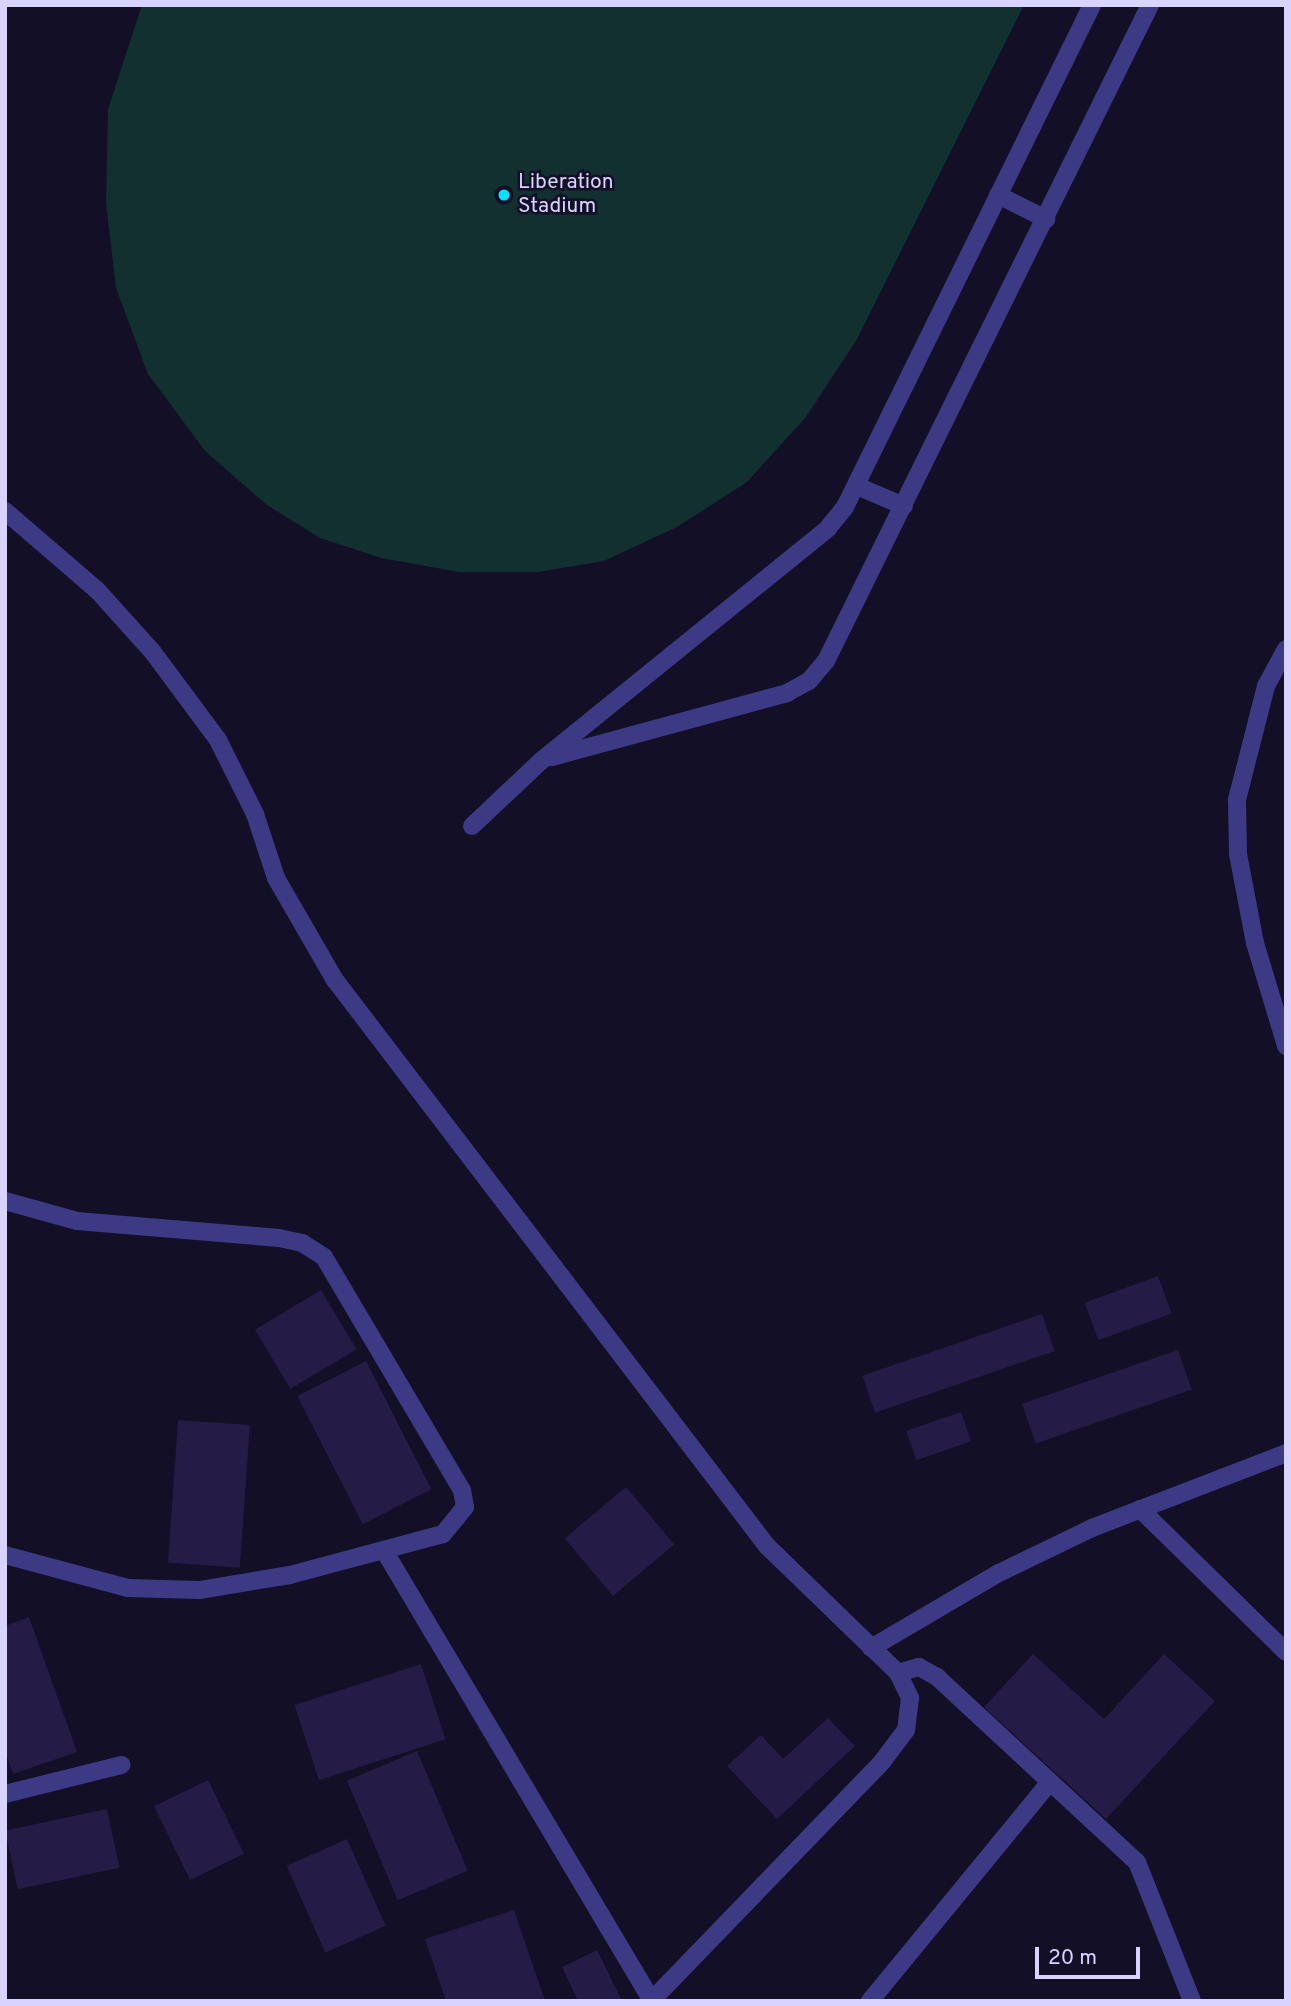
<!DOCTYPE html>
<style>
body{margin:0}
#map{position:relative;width:1291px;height:2006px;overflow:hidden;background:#130f26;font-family:Overpass,sans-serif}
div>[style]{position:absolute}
.green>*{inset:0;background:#12302f}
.building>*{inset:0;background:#241b47;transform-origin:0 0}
.minor>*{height:18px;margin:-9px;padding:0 9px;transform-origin:9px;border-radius:9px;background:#3d3a85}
.dots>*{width:19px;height:19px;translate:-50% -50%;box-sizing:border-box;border:4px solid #130f26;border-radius:50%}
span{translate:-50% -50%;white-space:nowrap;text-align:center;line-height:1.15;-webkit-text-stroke:5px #130f26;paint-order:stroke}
.poi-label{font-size:21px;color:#d9d4ff}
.left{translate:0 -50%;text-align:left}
.frame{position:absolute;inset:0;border:7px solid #d9d4ff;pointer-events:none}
.scale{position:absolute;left:1035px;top:1947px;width:105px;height:32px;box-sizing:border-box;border:4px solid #d9d4ff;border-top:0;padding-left:9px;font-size:21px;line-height:24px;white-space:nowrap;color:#d9d4ff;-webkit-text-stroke:5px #130f26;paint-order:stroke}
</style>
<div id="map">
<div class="green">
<div style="clip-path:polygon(142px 5px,1024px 5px,856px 341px,806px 417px,747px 482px,677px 527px,604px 561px,538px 572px,459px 572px,381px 558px,320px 538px,267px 505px,205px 451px,148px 374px,116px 288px,106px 203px,108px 109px)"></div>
</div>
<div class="building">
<div style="left:1158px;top:1276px;width:40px;height:78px;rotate:70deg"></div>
<div style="left:321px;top:1290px;width:69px;height:77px;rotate:59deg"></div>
<div style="left:1042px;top:1314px;width:39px;height:190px;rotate:71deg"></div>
<div style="left:1178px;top:1350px;width:42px;height:165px;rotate:71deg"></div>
<div style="left:366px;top:1361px;width:144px;height:77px;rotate:63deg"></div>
<div style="left:961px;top:1412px;width:31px;height:58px;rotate:71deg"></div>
<div style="left:178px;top:1420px;width:72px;height:143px;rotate:4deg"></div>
<div style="left:626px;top:1487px;width:75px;height:80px;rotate:50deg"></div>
<div style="clip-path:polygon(29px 1617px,77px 1752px,13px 1774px,5px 1751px,5px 1626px)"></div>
<div style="clip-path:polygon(1033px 1654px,1104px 1719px,1164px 1654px,1215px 1701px,1106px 1819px,984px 1707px)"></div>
<div style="left:421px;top:1664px;width:79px;height:133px;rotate:72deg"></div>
<div style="clip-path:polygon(828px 1718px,855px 1746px,777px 1819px,727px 1766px,761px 1735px,783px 1759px)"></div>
<div style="left:417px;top:1751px;width:130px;height:76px;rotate:67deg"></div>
<div style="left:208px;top:1780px;width:82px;height:60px;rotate:64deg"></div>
<div style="left:107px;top:1809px;width:60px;height:104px;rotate:78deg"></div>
<div style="left:347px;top:1839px;width:95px;height:66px;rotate:66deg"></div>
<div style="clip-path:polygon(514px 1910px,545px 2001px,446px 2001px,425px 1939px)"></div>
<div style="clip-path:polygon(597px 1950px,622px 2001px,578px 2001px,562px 1967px)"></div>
</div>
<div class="minor">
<div style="left:998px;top:195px;width:54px;rotate:26.6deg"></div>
<div style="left:857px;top:486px;width:51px;rotate:23.1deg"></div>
<div style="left:5px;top:511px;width:121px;rotate:40.7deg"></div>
<div style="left:97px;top:590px;width:82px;rotate:48deg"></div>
<div style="left:152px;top:651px;width:111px;rotate:53.4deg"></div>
<div style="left:218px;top:740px;width:83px;rotate:63.4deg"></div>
<div style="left:255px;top:814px;width:67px;rotate:71.8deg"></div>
<div style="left:276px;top:878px;width:118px;rotate:60deg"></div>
<div style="left:335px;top:980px;width:712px;rotate:52.65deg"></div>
<div style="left:767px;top:1546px;width:182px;rotate:44.1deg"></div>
<div style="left:898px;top:1673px;width:28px;rotate:64deg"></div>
<div style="left:910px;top:1698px;width:32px;rotate:97deg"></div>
<div style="left:906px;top:1730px;width:39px;rotate:127deg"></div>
<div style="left:883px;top:1761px;width:332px;rotate:134deg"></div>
<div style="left:1286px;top:649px;width:42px;rotate:118.4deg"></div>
<div style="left:1266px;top:686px;width:118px;rotate:104.3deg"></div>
<div style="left:1237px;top:800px;width:54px;rotate:88.9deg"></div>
<div style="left:1238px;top:854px;width:91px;rotate:79.2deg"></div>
<div style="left:1255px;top:943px;width:108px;rotate:73.2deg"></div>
<div style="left:552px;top:757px;width:244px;rotate:-15.2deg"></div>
<div style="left:787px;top:693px;width:25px;rotate:-29deg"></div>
<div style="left:809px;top:681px;width:26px;rotate:-50deg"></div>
<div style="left:826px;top:661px;width:732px;rotate:-63.72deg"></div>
<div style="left:472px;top:826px;width:96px;rotate:-43.3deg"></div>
<div style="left:542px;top:760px;width:368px;rotate:-39deg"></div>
<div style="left:828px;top:528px;width:27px;rotate:-51deg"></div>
<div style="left:845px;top:507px;width:559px;rotate:-63.8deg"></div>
<div style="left:5px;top:1201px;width:75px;rotate:15.5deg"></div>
<div style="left:77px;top:1221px;width:203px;rotate:4.8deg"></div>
<div style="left:279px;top:1238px;width:24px;rotate:12deg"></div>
<div style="left:302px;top:1243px;width:26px;rotate:32deg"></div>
<div style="left:324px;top:1257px;width:271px;rotate:59.4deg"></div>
<div style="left:462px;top:1490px;width:17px;rotate:80deg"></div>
<div style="left:465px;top:1507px;width:35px;rotate:129deg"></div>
<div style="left:443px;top:1534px;width:158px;rotate:165deg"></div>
<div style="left:290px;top:1575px;width:92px;rotate:170.6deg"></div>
<div style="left:199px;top:1590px;width:71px;rotate:-178.4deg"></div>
<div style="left:128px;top:1588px;width:127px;rotate:-165deg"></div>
<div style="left:1140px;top:1509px;width:204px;rotate:44.4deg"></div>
<div style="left:385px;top:1552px;width:522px;rotate:59.26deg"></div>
<div style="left:871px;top:1648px;width:148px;rotate:-30.4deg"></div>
<div style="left:999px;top:1573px;width:103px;rotate:-25.8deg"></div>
<div style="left:1092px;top:1528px;width:208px;rotate:-21.1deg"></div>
<div style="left:898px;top:1673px;width:22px;rotate:-16deg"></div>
<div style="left:919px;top:1667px;width:21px;rotate:29deg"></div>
<div style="left:937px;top:1677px;width:272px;rotate:42.8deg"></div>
<div style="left:1137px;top:1862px;width:149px;rotate:68.4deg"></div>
<div style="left:5px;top:1794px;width:120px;rotate:-14deg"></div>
<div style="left:870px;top:2001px;width:283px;rotate:-50.6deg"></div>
</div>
<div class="dots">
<div style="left:504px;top:195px;background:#00e5ff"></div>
</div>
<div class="poi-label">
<span class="left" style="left:518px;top:195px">Liberation<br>Stadium</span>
</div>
<div class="frame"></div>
<div class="scale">20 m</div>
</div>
